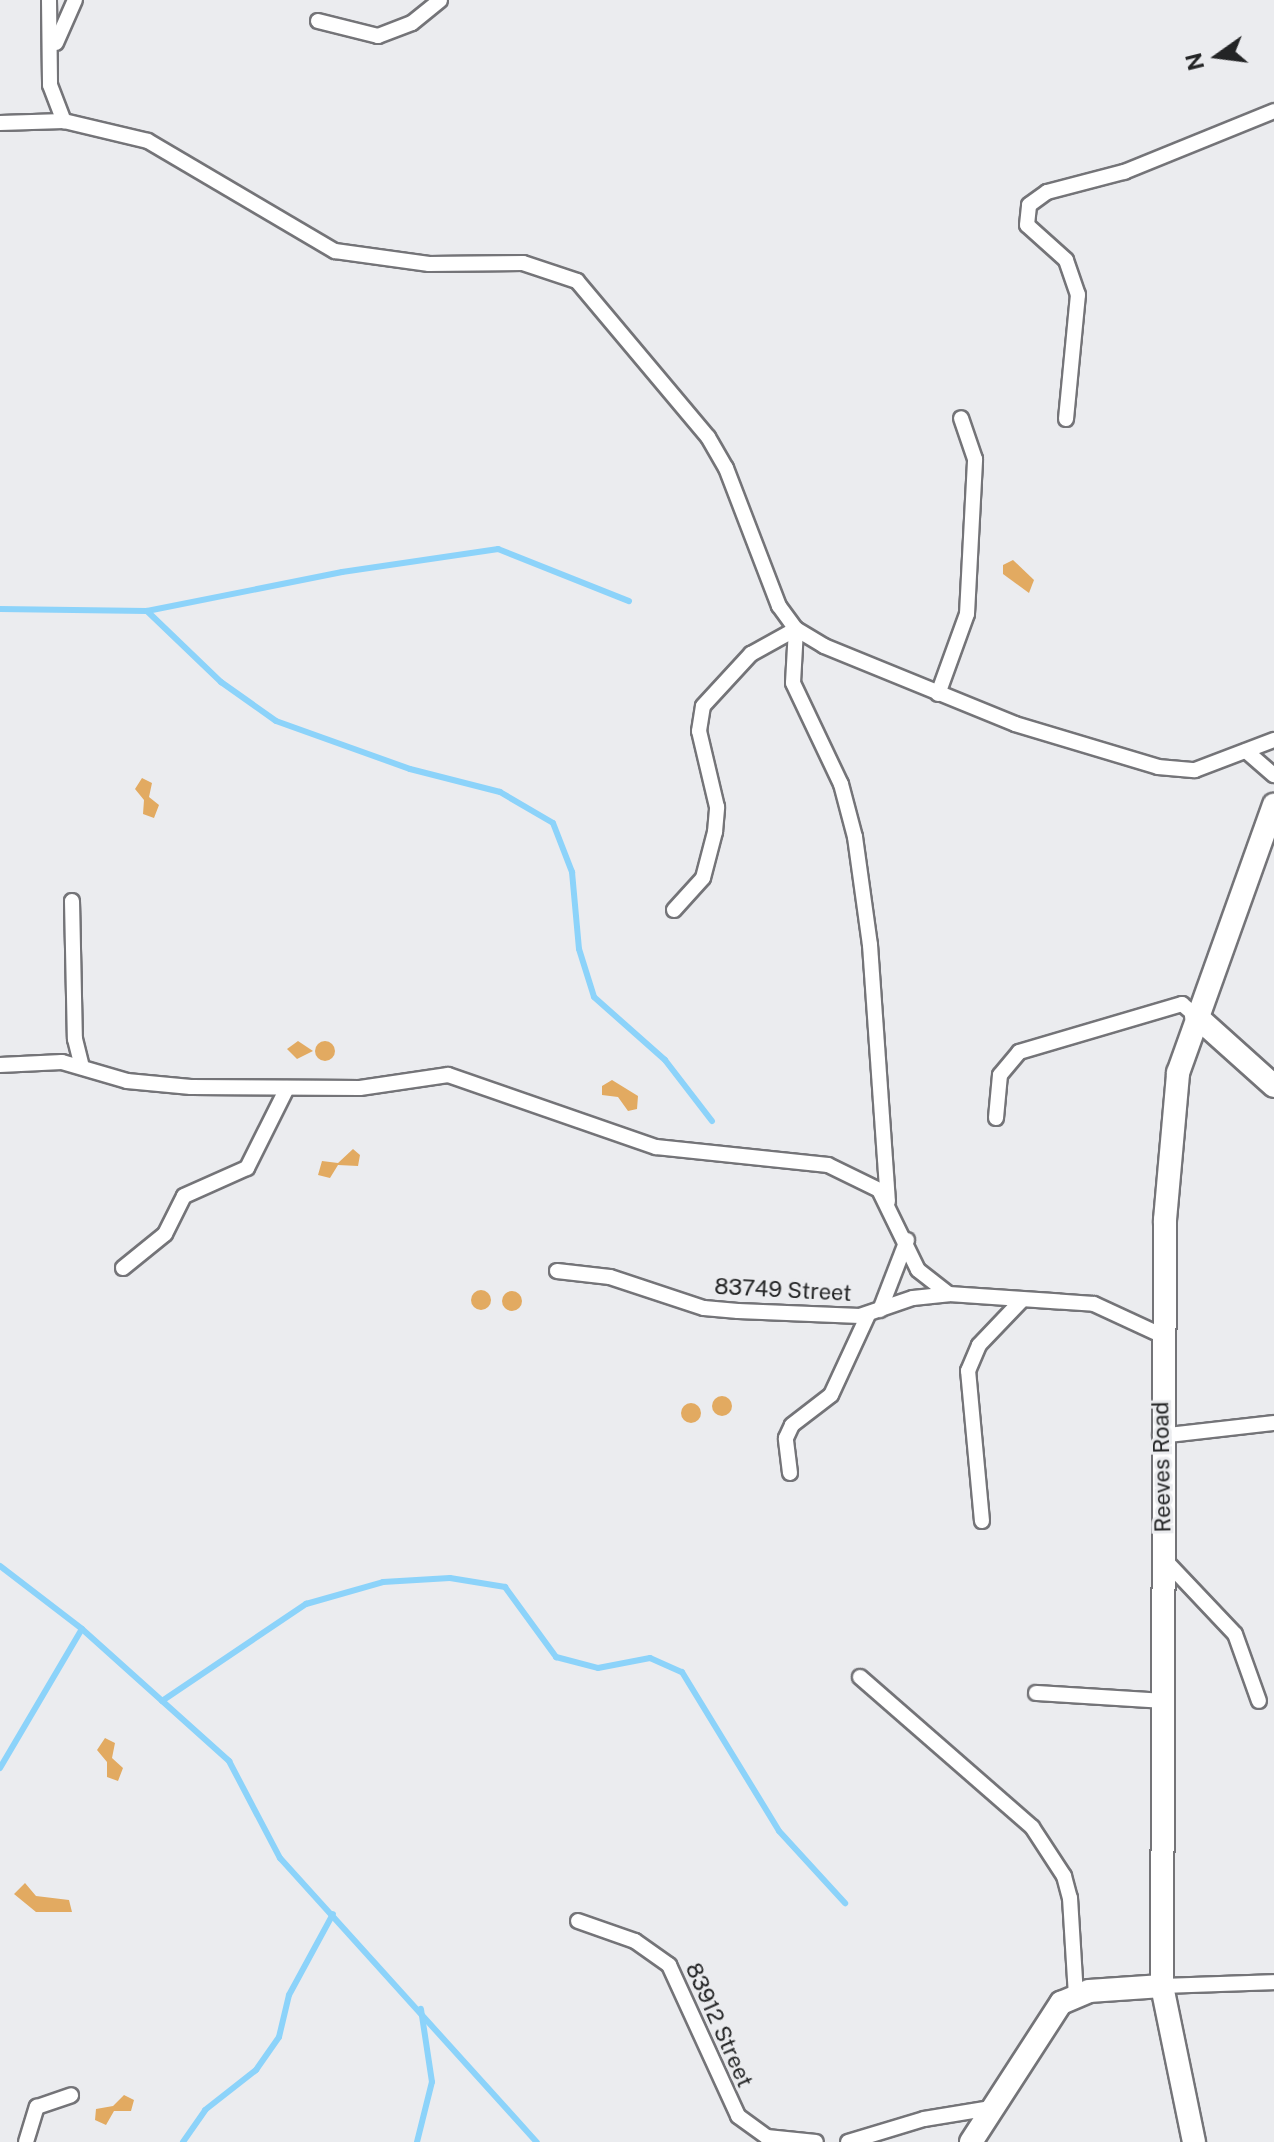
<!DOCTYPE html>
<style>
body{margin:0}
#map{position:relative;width:1274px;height:2142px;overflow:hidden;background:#ebecef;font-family:"Public Sans",sans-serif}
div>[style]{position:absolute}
.stream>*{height:6px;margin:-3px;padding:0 3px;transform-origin:3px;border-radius:3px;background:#8cd3fa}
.building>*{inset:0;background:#e2aa61}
.round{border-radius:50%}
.roads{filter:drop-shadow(2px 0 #747478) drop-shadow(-2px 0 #747478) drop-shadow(0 2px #747478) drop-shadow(0 -2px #747478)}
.street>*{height:14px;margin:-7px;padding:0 7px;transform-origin:7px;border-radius:7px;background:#fff}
.secondary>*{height:22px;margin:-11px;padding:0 11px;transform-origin:11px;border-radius:11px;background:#fff}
span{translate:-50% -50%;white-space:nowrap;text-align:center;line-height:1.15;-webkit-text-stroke:6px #ebecef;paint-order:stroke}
.street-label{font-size:22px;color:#232425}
.north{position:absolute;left:1178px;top:16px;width:80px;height:80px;-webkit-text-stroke:6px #ebecef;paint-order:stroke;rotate:256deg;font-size:22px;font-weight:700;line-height:32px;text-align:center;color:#232425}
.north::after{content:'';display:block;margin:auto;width:28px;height:36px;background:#232425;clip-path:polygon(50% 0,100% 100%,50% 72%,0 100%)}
</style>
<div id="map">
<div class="stream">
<div style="left:0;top:609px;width:147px;rotate:0.8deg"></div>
<div style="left:147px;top:611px;width:199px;rotate:-11.3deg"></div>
<div style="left:342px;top:572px;width:158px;rotate:-8.4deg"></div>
<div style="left:498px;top:549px;width:141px;rotate:21.7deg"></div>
<div style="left:147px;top:611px;width:103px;rotate:43.8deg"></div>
<div style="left:221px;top:682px;width:67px;rotate:35.3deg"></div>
<div style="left:276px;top:721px;width:142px;rotate:19.7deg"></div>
<div style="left:410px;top:769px;width:93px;rotate:14.3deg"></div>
<div style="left:500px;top:792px;width:61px;rotate:30.3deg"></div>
<div style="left:553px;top:823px;width:53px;rotate:68.8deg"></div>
<div style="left:572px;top:872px;width:77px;rotate:84.8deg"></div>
<div style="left:579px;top:949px;width:50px;rotate:72.6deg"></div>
<div style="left:594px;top:997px;width:95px;rotate:41.6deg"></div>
<div style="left:665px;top:1060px;width:77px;rotate:52.4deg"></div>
<div style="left:0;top:1566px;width:103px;rotate:37.5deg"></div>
<div style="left:82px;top:1629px;width:198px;rotate:41.9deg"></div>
<div style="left:229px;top:1761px;width:110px;rotate:62.3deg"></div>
<div style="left:280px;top:1858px;width:383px;rotate:47.9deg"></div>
<div style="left:162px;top:1701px;width:174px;rotate:-34deg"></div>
<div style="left:306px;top:1604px;width:80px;rotate:-15.9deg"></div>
<div style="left:383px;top:1582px;width:67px;rotate:-3.4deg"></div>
<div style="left:450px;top:1578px;width:56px;rotate:9.3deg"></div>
<div style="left:505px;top:1587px;width:87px;rotate:53.9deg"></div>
<div style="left:556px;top:1657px;width:43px;rotate:14.7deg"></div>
<div style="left:598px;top:1668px;width:53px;rotate:-10.9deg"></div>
<div style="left:650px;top:1658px;width:35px;rotate:24deg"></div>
<div style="left:682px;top:1672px;width:186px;rotate:58.6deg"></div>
<div style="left:779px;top:1831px;width:98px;rotate:47.5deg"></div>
<div style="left:0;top:1768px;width:161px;rotate:-59.5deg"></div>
<div style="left:183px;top:2142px;width:39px;rotate:-55deg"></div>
<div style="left:205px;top:2110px;width:65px;rotate:-38.1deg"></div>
<div style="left:256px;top:2070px;width:40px;rotate:-55.1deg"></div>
<div style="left:279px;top:2037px;width:43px;rotate:-76.6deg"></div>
<div style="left:289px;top:1995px;width:92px;rotate:-61.5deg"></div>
<div style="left:417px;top:2142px;width:62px;rotate:-76deg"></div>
<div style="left:432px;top:2082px;width:74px;rotate:-98.6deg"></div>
</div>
<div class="building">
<div style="clip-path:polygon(1013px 560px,1034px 580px,1029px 593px,1003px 574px,1003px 565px)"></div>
<div style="clip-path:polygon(142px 778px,152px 783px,149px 797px,159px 805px,154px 818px,143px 814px,144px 800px,135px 789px)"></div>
<div style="clip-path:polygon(298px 1041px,313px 1051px,297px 1059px,287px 1049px)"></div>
<div class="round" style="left:315px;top:1041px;width:20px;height:20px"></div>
<div style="clip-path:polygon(612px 1080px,638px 1096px,637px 1109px,628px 1111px,618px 1097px,602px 1095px,602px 1086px)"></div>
<div style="clip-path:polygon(353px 1149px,360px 1155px,358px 1166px,338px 1165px,330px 1178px,318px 1175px,322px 1161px,338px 1163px)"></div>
<div class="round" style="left:471px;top:1290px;width:20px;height:20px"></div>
<div class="round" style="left:502px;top:1291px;width:20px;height:20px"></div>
<div class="round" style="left:712px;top:1396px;width:20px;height:20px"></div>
<div class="round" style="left:681px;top:1403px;width:20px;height:20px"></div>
<div style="clip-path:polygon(105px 1738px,115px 1743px,112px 1758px,123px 1768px,118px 1781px,107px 1777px,107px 1762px,97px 1750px)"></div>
<div style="clip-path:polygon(25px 1883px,36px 1896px,69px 1900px,72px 1912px,36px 1912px,14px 1894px)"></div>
<div style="clip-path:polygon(124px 2095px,134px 2100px,131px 2111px,114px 2111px,106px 2125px,95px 2120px,96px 2109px,113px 2106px)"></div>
</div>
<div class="roads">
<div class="street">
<div style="left:49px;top:0;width:85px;rotate:89.3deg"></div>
<div style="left:50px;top:85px;width:39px;rotate:69deg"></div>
<div style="left:318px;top:21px;width:62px;rotate:14deg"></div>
<div style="left:378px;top:36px;width:36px;rotate:-21deg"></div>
<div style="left:412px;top:23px;width:36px;rotate:-39deg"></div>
<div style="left:56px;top:43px;width:47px;rotate:-66.2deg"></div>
<div style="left:0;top:123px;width:64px;rotate:-1.8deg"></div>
<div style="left:64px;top:121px;width:86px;rotate:13.4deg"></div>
<div style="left:148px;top:141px;width:217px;rotate:30.5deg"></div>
<div style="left:335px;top:251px;width:95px;rotate:7.9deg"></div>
<div style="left:429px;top:264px;width:94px;rotate:-0.6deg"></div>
<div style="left:523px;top:263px;width:57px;rotate:18.4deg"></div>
<div style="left:577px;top:281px;width:204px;rotate:50deg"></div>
<div style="left:708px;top:437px;width:36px;rotate:60deg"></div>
<div style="left:726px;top:468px;width:148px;rotate:69deg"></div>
<div style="left:779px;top:606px;width:29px;rotate:54deg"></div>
<div style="left:796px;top:629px;width:33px;rotate:31deg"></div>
<div style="left:824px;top:646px;width:206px;rotate:22.2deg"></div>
<div style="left:1015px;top:724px;width:149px;rotate:16.7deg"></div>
<div style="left:1158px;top:767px;width:37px;rotate:5deg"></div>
<div style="left:1195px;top:770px;width:85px;rotate:-20.8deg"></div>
<div style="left:1066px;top:419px;width:125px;rotate:-84.5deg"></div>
<div style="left:1078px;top:295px;width:37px;rotate:-109deg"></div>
<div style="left:1066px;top:260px;width:52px;rotate:-138.1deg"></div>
<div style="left:1027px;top:225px;width:20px;rotate:-84deg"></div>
<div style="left:1029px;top:205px;width:22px;rotate:-36deg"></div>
<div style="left:1047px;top:192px;width:80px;rotate:-14.6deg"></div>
<div style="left:1124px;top:172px;width:162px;rotate:-22.1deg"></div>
<div style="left:796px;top:629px;width:54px;rotate:93.2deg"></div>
<div style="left:793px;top:683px;width:112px;rotate:64.6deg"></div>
<div style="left:841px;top:784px;width:55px;rotate:75.2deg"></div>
<div style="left:855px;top:837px;width:109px;rotate:82.1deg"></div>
<div style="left:870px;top:945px;width:257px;rotate:86deg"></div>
<div style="left:938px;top:694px;width:85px;rotate:-70.1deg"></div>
<div style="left:967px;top:614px;width:155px;rotate:-87deg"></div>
<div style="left:975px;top:459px;width:43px;rotate:-108.9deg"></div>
<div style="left:1246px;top:751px;width:37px;rotate:41deg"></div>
<div style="left:72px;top:901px;width:138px;rotate:88.8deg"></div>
<div style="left:75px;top:1039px;width:29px;rotate:76deg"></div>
<div style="left:674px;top:910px;width:43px;rotate:-47.8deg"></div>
<div style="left:703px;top:878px;width:48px;rotate:-75.4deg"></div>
<div style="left:715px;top:832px;width:25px;rotate:-85deg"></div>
<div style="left:717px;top:807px;width:78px;rotate:-103.3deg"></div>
<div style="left:699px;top:731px;width:25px;rotate:-81deg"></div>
<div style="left:703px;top:706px;width:71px;rotate:-47.3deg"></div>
<div style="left:751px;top:654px;width:51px;rotate:-29.1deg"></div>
<div style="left:0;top:1065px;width:62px;rotate:-2.8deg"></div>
<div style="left:62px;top:1062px;width:68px;rotate:16.3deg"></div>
<div style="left:127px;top:1081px;width:64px;rotate:5.4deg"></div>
<div style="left:191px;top:1087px;width:169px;rotate:0.3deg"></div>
<div style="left:360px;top:1088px;width:89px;rotate:-8.4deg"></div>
<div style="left:448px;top:1075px;width:220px;rotate:19.1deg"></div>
<div style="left:656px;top:1147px;width:173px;rotate:6deg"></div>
<div style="left:828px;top:1165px;width:57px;rotate:26.1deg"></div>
<div style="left:879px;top:1190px;width:89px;rotate:64deg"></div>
<div style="left:918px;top:1270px;width:39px;rotate:38deg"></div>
<div style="left:996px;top:1118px;width:43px;rotate:-84.7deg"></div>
<div style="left:1000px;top:1075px;width:30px;rotate:-50deg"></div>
<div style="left:1019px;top:1052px;width:170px;rotate:-16.4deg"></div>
<div style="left:1182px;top:1004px;width:18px;rotate:41deg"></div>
<div style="left:123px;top:1268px;width:54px;rotate:-39deg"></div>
<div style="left:165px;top:1234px;width:42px;rotate:-63.4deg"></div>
<div style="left:184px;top:1196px;width:69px;rotate:-24deg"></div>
<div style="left:247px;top:1168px;width:89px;rotate:-63.4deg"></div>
<div style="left:557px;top:1271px;width:53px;rotate:6.5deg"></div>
<div style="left:610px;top:1277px;width:99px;rotate:18.3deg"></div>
<div style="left:704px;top:1308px;width:34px;rotate:5deg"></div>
<div style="left:738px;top:1311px;width:122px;rotate:2.3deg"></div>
<div style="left:860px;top:1316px;width:56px;rotate:-18.8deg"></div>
<div style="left:913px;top:1298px;width:36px;rotate:-6deg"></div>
<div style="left:949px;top:1294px;width:145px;rotate:3.9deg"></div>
<div style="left:1094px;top:1304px;width:76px;rotate:24.9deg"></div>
<div style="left:880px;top:1310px;width:75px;rotate:-68.9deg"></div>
<div style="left:1160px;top:1436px;width:115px;rotate:-6.5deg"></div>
<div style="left:790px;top:1473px;width:35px;rotate:-97deg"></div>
<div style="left:786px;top:1438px;width:14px;rotate:-65deg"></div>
<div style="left:792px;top:1425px;width:49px;rotate:-37.6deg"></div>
<div style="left:831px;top:1395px;width:88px;rotate:-65.2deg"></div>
<div style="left:982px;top:1521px;width:151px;rotate:-95.3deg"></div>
<div style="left:968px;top:1371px;width:28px;rotate:-67deg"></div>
<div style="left:979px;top:1345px;width:61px;rotate:-46.3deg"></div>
<div style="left:1164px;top:1559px;width:103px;rotate:46.6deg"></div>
<div style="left:1235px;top:1634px;width:71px;rotate:70.3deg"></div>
<div style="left:860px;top:1677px;width:228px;rotate:41.1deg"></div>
<div style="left:1032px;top:1827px;width:59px;rotate:56.9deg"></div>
<div style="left:1064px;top:1876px;width:23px;rotate:75deg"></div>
<div style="left:1070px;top:1898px;width:97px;rotate:86.5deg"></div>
<div style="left:1036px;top:1693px;width:126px;rotate:3.6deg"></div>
<div style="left:578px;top:1921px;width:60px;rotate:19.3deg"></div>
<div style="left:635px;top:1941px;width:42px;rotate:35.2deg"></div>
<div style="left:669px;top:1965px;width:166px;rotate:65.4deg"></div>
<div style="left:738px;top:2116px;width:36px;rotate:36deg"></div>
<div style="left:767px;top:2137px;width:49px;rotate:5.8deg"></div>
<div style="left:1162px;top:1986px;width:112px;rotate:-2deg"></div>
<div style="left:26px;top:2142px;width:37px;rotate:-73deg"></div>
<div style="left:37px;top:2107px;width:36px;rotate:-19deg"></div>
<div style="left:848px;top:2142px;width:79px;rotate:-16.8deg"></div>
<div style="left:924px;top:2119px;width:68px;rotate:-9.3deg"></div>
</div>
<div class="secondary">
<div style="left:1196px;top:1016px;width:105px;rotate:41.9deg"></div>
<div style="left:971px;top:2142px;width:166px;rotate:-57.1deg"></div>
<div style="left:1061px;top:2003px;width:30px;rotate:-23deg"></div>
<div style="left:1089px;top:1991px;width:73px;rotate:-3.9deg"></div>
<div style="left:1194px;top:2142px;width:159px;rotate:-101.6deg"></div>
<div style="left:1162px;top:1986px;width:766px;rotate:-89.78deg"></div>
<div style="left:1165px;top:1220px;width:148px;rotate:-84.9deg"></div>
<div style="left:1178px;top:1073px;width:285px;rotate:-70.3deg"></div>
</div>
</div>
<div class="street-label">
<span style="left:783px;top:1290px;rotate:3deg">83749 Street</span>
<span style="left:1162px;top:1467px;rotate:-91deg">Reeves Road</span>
<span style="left:719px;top:2025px;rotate:66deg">83912 Street</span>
</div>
<div class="north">N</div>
</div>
